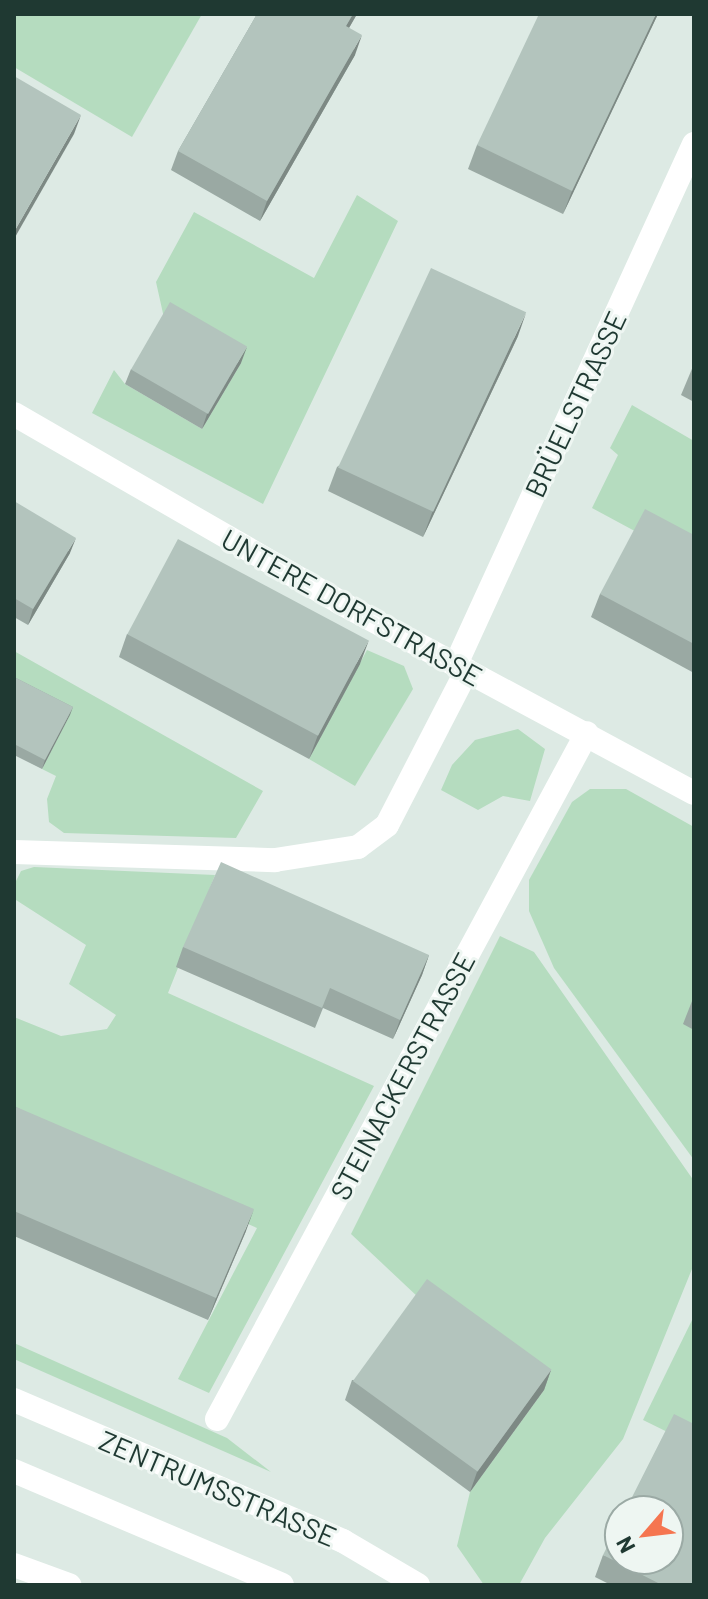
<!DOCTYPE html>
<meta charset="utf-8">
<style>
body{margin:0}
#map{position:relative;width:708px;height:1599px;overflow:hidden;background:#ddeae4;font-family:Barlow,sans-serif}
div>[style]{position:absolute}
.green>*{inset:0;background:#b5dcbf}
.service>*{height:24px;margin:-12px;padding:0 12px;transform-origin:12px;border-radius:12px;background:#fff}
.minor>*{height:24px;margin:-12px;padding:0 12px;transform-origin:12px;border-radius:12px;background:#fff}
.tertiary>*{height:24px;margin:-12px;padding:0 12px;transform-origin:12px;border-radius:12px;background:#fff}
.wall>*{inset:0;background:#9aa9a3}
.shaded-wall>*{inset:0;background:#7d8984}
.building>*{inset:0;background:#b3c4bd;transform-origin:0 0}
span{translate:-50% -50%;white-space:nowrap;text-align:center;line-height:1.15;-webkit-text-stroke:6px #eef6f2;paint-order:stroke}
.street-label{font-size:28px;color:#1f3932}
.frame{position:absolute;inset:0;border:16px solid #1f3932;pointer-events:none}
.north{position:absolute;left:604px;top:1495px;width:80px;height:80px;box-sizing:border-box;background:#eef6f2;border:2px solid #9baaa5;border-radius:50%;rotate:242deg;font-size:22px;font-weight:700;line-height:32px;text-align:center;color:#1f3932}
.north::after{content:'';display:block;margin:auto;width:28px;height:36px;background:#f57550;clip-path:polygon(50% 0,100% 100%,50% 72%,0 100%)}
</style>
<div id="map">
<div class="green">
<div style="clip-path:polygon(14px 14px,202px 14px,132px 137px,14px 67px)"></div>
<div style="clip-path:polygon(357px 195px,398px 221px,263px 504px,92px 413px,114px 370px,125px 384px,202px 429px,241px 363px,164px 318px,156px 282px,194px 212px,314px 278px)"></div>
<div style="clip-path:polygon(632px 405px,694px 441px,694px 563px,592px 508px,618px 455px,610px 448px)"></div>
<div style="clip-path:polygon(367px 650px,404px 666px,413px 689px,355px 786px,309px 759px)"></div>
<div style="clip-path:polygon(14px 651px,263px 791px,236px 838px,64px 833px,49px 822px,47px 799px,56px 776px,42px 769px,69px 716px,14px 687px)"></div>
<div style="clip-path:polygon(518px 729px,545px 749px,530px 801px,503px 796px,478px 810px,441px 790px,452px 765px,475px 740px)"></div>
<div style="clip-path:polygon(590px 789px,626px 789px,694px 827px,694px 1160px,554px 968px,529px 911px,529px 880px,572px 802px)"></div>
<div style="clip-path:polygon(34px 867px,215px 875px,168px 993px,374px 1086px,209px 1393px,178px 1379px,257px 1228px,14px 1121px,14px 1017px,61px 1036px,107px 1029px,116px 1015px,69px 984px,86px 945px,16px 900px,15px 883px,21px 871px)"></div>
<div style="clip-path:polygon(500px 936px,534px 952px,694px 1181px,694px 1264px,623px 1439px,545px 1538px,519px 1585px,484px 1585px,457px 1546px,470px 1492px,544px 1390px,419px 1298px,351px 1234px)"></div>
<div style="clip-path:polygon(694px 1316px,694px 1445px,643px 1420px)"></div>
<div style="clip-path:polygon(14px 1343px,227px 1438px,271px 1472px,14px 1359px)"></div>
</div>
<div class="service">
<div style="left:14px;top:852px;width:261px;rotate:1.8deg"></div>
<div style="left:275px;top:860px;width:84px;rotate:-8.9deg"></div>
<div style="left:358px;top:847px;width:36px;rotate:-37deg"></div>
<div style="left:387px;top:825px;width:174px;rotate:-62.7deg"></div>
<div style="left:217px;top:1419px;width:779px;rotate:-61.66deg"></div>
<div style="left:14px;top:1565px;width:59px;rotate:20deg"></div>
</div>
<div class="minor">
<div style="left:14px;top:414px;width:375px;rotate:30deg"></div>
<div style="left:339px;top:602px;width:403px;rotate:28.3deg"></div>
<div style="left:456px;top:664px;width:572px;rotate:-65.41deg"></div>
</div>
<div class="tertiary">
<div style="left:14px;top:1400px;width:358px;rotate:23.2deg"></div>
<div style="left:343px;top:1541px;width:87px;rotate:30.4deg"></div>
<div style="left:14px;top:1471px;width:291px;rotate:23deg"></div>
</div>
<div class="wall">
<div style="clip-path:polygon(257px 14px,357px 14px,349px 28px,355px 55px,260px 221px,171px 170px,178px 151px)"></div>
<div style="clip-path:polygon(658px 14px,563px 214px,468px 169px,477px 145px)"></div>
<div style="clip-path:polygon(518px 336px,423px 537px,328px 491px,337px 467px)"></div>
<div style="clip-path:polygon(241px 363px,202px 429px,125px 384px,131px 369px)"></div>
<div style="clip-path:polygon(694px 364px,694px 402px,681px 395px)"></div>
<div style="clip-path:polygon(14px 501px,70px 553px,28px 625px,14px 617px)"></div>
<div style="clip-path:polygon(694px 535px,694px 673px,591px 617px,600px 594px)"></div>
<div style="clip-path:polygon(127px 634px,360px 664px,309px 759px,119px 657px)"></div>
<div style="clip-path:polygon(14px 677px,73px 707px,42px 769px,14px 755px)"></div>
<div style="clip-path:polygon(183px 947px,429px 955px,422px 975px,393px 1039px,323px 1008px,315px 1028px,176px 967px)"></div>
<div style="clip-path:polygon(694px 996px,694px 1030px,683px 1024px)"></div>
<div style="clip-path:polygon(14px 1106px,246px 1231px,208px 1320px,14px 1236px)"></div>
<div style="clip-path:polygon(551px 1370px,544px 1390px,470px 1492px,345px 1400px,352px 1380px)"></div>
<div style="clip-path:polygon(603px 1555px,694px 1585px,611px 1585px,595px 1577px)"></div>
</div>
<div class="shaded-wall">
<div style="clip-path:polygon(353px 14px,357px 14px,339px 45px,346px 26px)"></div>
<div style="clip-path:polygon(656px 14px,658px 14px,563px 214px,572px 191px)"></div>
<div style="clip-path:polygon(362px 35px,355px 55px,260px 221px,267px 201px)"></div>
<div style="clip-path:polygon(81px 115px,74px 134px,14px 239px,14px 232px)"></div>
<div style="clip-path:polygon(526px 313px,518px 336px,423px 537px,432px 513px)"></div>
<div style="clip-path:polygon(247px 347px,241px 363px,202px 429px,207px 414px)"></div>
<div style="clip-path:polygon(76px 538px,70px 553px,28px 625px,33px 609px)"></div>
<div style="clip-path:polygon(369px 640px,360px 664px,309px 759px,318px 735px)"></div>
<div style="clip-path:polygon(73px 707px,70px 715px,42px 769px,45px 760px)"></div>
<div style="clip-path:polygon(429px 955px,422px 975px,393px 1039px,400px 1020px)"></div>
<div style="clip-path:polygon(254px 1209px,246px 1231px,208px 1320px,216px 1298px)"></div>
<div style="clip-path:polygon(551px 1370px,544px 1390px,470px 1492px,477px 1472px)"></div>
</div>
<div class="building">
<div style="clip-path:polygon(257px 14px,353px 14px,346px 26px,362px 35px,267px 201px,178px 151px)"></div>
<div style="clip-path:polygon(539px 14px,656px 14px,572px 191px,477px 145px)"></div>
<div style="clip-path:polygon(14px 76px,81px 115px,14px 232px)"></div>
<div style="left:431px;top:268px;width:105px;height:220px;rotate:25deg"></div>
<div style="left:170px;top:302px;width:89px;height:78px;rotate:30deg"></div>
<div style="clip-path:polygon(14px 501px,76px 538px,33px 609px,14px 598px)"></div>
<div style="clip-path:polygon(645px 509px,694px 535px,694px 644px,600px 594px)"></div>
<div style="left:178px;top:539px;width:216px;height:108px;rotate:28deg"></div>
<div style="clip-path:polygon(14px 677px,73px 707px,45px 760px,14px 744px)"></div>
<div style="clip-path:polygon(221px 862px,429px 955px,400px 1020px,330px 988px,322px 1008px,183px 947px)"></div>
<div style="clip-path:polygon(14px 1106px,254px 1209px,216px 1298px,14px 1211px)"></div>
<div style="left:427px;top:1279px;width:154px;height:126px;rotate:36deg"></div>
<div style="clip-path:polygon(674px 1414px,694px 1424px,694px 1585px,662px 1585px,603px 1555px,620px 1521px,620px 1559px,668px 1559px,668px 1511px,625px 1511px)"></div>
</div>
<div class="street-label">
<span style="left:575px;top:404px;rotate:-65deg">BRÜELSTRASSE</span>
<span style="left:352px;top:607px;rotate:29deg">UNTERE DORFSTRASSE</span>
<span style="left:402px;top:1076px;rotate:-62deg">STEINACKERSTRASSE</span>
<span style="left:218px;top:1488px;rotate:23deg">ZENTRUMSSTRASSE</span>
</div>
<div class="frame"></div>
<div class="north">N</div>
</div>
